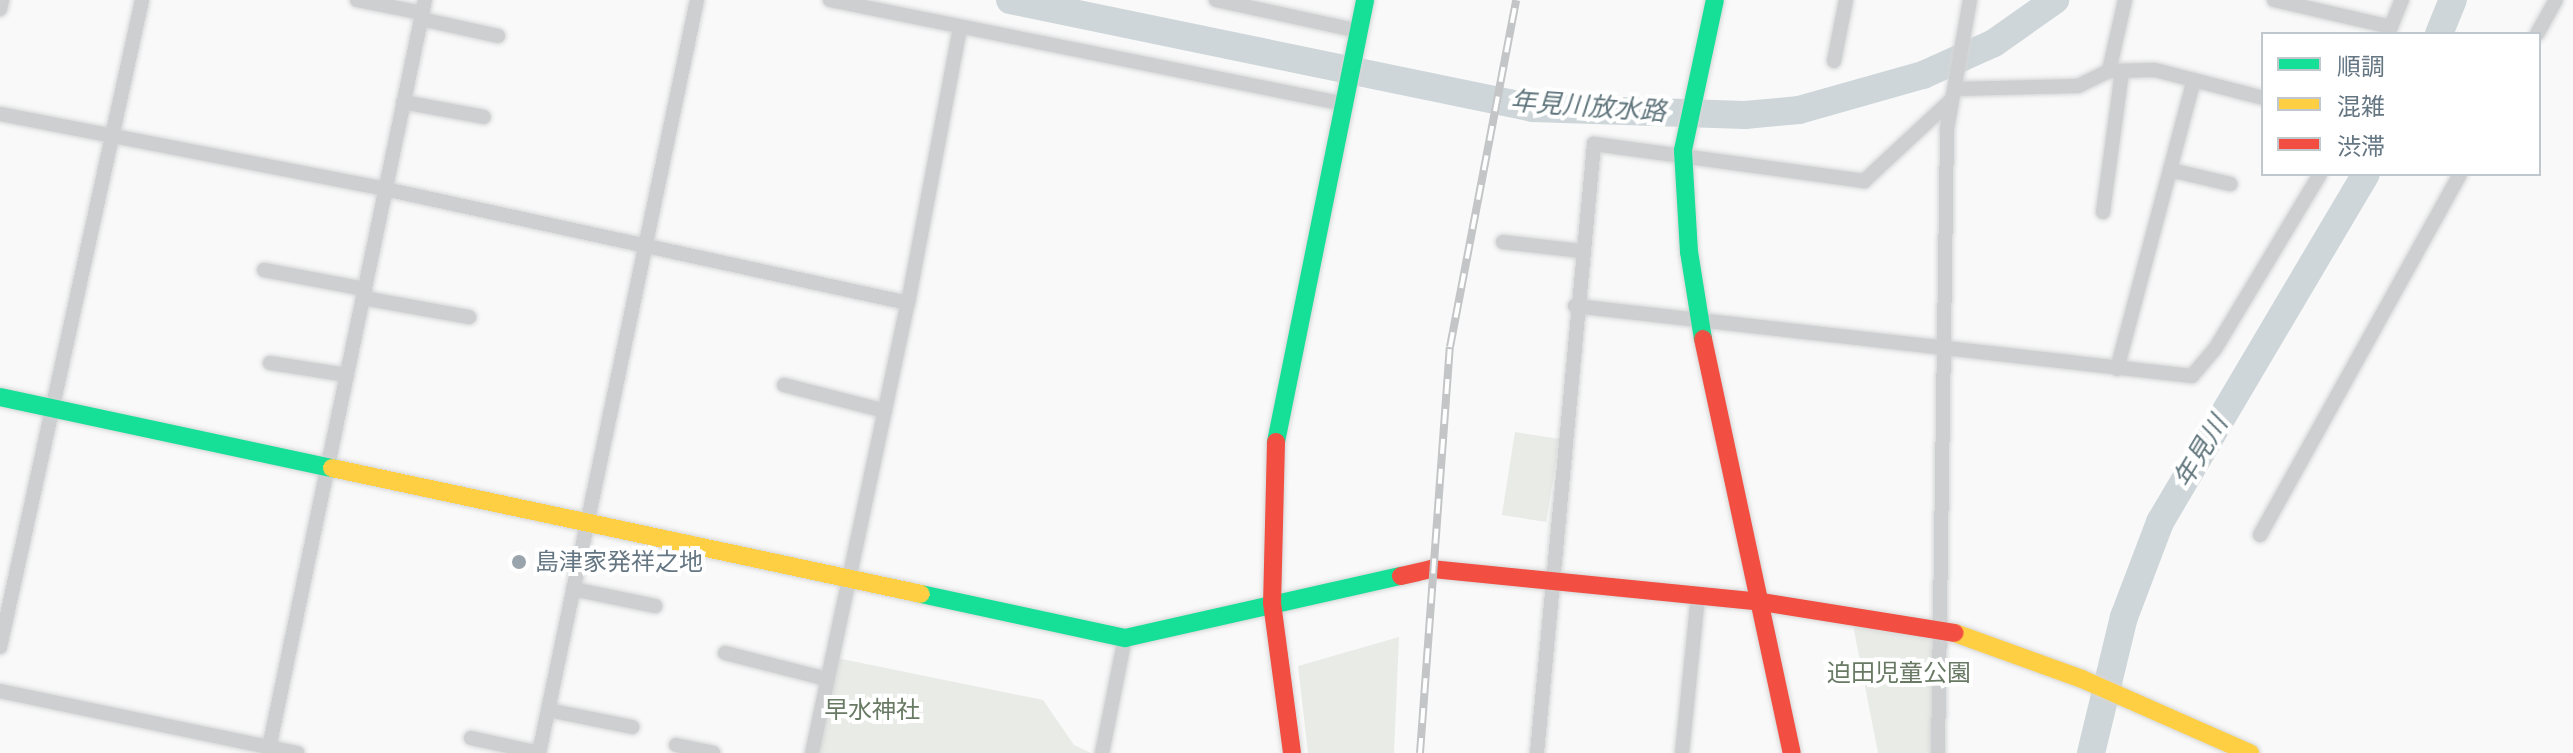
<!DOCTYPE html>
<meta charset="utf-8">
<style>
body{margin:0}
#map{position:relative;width:2573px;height:753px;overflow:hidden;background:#f9f9f9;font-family:Montserrat,"Noto Sans JP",sans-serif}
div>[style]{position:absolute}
.green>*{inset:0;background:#e8ebe6;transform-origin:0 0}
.river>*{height:28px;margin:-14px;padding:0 14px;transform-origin:14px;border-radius:14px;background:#ced6d9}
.roads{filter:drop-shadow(0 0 2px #d5d6d7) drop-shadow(0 0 2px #d5d6d7)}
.street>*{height:14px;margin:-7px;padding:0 7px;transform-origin:7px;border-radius:7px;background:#cecfd0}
.fast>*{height:18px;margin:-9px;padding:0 9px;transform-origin:9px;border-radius:9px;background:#16e098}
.slow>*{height:18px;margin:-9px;padding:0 9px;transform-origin:9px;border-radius:9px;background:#ffcf43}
.jam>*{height:18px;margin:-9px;padding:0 9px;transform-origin:9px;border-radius:9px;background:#f24e42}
.rail>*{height:8px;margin-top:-4px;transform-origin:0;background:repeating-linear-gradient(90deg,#fff 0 15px,#c3c5c6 0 30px);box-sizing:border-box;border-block:2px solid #c3c5c6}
.dots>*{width:22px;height:22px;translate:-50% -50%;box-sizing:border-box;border:4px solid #fff;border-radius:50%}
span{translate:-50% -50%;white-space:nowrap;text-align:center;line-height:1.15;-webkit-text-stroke:8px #fff;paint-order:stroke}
.poi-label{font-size:24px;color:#657683}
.left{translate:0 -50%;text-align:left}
.park-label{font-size:24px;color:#687a64}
.water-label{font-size:26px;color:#60757c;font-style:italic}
.legend{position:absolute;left:2261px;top:32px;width:280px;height:144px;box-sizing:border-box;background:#fff;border:2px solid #c1c8cd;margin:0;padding:10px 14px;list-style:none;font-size:24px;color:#657683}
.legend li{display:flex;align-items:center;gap:16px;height:40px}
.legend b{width:40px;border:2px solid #c1c8cd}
</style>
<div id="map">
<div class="green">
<div style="left:1515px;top:432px;width:45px;height:84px;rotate:9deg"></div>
<div style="clip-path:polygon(1852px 620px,1933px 637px,1933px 753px,1878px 753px)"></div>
<div style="clip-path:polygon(1399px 637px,1394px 753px,1308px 753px,1298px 666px)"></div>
<div style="clip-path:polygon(837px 658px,1043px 700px,1074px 745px,1091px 753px,816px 753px)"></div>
</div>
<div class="river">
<div style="left:1010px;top:0;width:534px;rotate:11.67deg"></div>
<div style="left:1533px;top:108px;width:212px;rotate:1.9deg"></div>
<div style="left:1745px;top:115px;width:54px;rotate:-5.3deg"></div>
<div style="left:1799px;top:110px;width:129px;rotate:-15.8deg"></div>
<div style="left:1923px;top:75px;width:78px;rotate:-24.3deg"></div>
<div style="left:1994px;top:43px;width:75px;rotate:-35.2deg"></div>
<div style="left:2439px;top:34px;width:37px;rotate:-68deg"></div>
<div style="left:2091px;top:753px;width:140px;rotate:-76.4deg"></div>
<div style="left:2124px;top:617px;width:102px;rotate:-69.2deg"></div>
<div style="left:2160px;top:522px;width:404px;rotate:-59.4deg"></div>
</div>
<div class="roads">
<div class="street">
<div style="left:357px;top:0;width:66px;rotate:11.3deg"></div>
<div style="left:830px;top:0;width:525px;rotate:11.42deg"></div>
<div style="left:1216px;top:0;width:146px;rotate:12.2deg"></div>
<div style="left:2274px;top:0;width:120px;rotate:13deg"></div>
<div style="left:0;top:9px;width:9px;rotate:-77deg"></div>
<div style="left:421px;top:19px;width:79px;rotate:12.4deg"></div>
<div style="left:2388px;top:34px;width:37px;rotate:-68deg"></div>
<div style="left:2537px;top:34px;width:39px;rotate:-61deg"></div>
<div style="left:1834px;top:61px;width:62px;rotate:-78.9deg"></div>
<div style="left:2109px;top:71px;width:73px;rotate:-77.3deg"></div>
<div style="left:1955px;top:89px;width:123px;rotate:-1.4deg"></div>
<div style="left:2078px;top:86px;width:34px;rotate:-26deg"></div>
<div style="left:2109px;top:71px;width:46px;rotate:-1.2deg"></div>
<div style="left:2155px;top:70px;width:112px;rotate:14.5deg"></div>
<div style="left:403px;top:102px;width:82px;rotate:10.5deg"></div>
<div style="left:0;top:114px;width:392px;rotate:11deg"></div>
<div style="left:385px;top:189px;width:535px;rotate:12.3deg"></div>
<div style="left:2170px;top:170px;width:62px;rotate:13.1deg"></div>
<div style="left:2103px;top:212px;width:142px;rotate:-82.3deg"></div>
<div style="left:1503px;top:242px;width:79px;rotate:6.6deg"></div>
<div style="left:264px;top:270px;width:103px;rotate:10.7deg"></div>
<div style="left:363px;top:298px;width:108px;rotate:10.2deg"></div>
<div style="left:1575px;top:306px;width:621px;rotate:6.47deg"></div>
<div style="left:2192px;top:376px;width:35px;rotate:-50deg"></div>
<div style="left:2215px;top:349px;width:204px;rotate:-59deg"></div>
<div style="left:270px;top:363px;width:78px;rotate:8.9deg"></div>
<div style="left:2117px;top:369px;width:299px;rotate:-75.1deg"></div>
<div style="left:784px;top:385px;width:104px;rotate:14.4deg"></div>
<div style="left:2260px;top:535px;width:413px;rotate:-61deg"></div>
<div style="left:573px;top:589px;width:84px;rotate:11.7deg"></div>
<div style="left:0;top:647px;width:662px;rotate:-77.62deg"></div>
<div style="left:725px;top:653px;width:105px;rotate:14.3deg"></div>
<div style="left:0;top:691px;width:304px;rotate:11.8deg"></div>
<div style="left:548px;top:710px;width:86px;rotate:11.4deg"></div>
<div style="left:471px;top:738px;width:70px;rotate:12.4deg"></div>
<div style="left:676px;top:745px;width:38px;rotate:12deg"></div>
<div style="left:268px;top:753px;width:769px;rotate:-78.22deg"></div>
<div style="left:539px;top:753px;width:769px;rotate:-78.15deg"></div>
<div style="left:812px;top:753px;width:460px;rotate:-78deg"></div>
<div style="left:908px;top:303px;width:280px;rotate:-79.3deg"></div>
<div style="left:1102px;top:753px;width:117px;rotate:-78.7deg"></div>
<div style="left:1537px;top:753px;width:612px;rotate:-84.65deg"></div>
<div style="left:1594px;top:144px;width:273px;rotate:7.8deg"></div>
<div style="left:1864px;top:181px;width:117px;rotate:-42.9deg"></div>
<div style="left:1682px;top:753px;width:158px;rotate:-84.2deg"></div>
<div style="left:1938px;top:753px;width:624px;rotate:-89.17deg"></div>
<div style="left:1947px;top:129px;width:131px;rotate:-79.9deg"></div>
</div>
<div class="fast">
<div style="left:1703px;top:339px;width:88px;rotate:-99.1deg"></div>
<div style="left:1689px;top:252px;width:102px;rotate:-93.4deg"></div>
<div style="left:1683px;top:150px;width:153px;rotate:-78deg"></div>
<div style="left:0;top:397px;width:340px;rotate:12.1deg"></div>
<div style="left:1276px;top:442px;width:451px;rotate:-78.6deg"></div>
<div style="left:921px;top:594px;width:209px;rotate:12.2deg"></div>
<div style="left:1125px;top:638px;width:283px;rotate:-12.7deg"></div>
</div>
<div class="slow">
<div style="left:332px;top:468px;width:602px;rotate:12.07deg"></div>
<div style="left:1955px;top:633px;width:135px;rotate:19.9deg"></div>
<div style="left:2082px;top:679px;width:184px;rotate:23.8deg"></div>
</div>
<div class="jam">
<div style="left:1703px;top:339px;width:423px;rotate:77.9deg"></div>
<div style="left:1276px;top:442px;width:161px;rotate:91.4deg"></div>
<div style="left:1272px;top:603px;width:151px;rotate:82.4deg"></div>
<div style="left:1401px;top:576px;width:32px;rotate:-13deg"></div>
<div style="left:1432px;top:569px;width:332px;rotate:5.7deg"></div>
<div style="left:1762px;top:602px;width:195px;rotate:9.1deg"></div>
</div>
</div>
<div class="rail">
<div style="left:1420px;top:753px;width:407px;rotate:-85.8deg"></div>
<div style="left:1450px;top:347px;width:353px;rotate:-79.2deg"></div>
</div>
<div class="dots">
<div style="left:519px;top:562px;background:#99a4ac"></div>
</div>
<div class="poi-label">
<span class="left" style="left:535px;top:562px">島津家発祥之地</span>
</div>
<div class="park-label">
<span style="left:1899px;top:673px">迫田児童公園</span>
<span style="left:872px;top:710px">早水神社</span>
</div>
<div class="water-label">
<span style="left:1588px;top:107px;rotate:4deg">年見川放水路</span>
<span style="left:2201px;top:452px;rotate:-59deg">年見川</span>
</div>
<ul class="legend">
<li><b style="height:10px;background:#16e098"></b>順調</li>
<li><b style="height:10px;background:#ffcf43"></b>混雑</li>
<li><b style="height:10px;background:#f24e42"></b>渋滞</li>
</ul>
</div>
